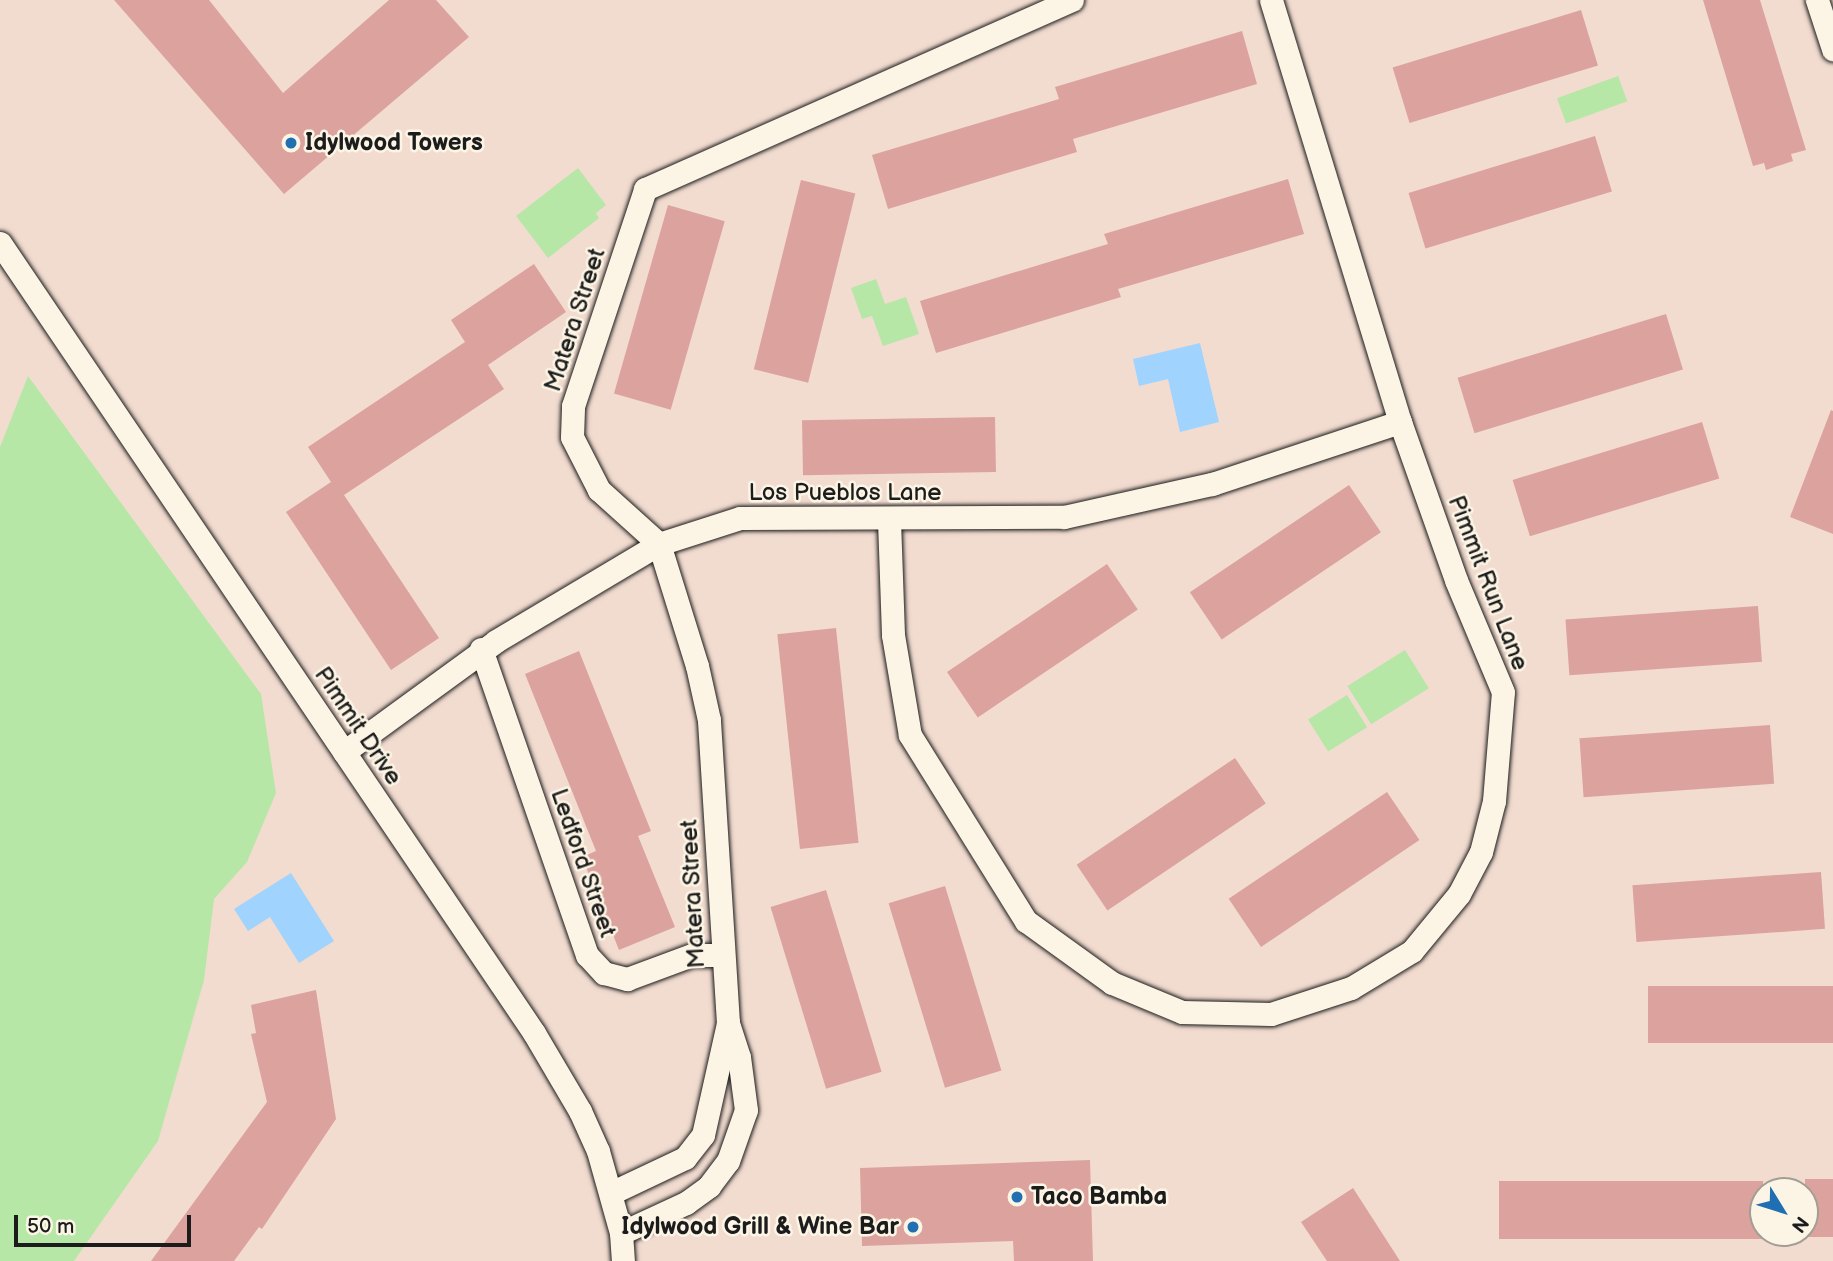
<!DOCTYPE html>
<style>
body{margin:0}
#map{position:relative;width:1833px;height:1261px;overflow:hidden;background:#f2dcd0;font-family:"Balsamiq Sans",sans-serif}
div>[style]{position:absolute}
.green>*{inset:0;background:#b6e7a7;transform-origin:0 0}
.water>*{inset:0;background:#a0d3fd}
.building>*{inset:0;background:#dca29e;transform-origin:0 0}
.roads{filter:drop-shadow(0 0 2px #1c1c1c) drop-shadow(0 0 2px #1c1c1c)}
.minor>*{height:23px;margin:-11.5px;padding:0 11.5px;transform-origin:11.5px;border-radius:11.5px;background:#fcf5e5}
.dots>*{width:19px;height:19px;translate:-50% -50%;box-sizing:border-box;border:4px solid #fcf5e5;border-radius:50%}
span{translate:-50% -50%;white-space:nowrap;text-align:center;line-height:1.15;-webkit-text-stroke:5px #fcf5e5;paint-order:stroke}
.poi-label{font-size:24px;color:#1c1c1c;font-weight:700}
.left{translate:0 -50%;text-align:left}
.right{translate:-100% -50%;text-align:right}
.street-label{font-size:24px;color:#1c1c1c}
.north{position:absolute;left:1749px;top:1177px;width:70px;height:70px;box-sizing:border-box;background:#fcf5e5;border:2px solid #a29e95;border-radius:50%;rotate:128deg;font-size:19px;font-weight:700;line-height:28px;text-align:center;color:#1c1c1c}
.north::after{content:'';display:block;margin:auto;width:24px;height:32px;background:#1f6fb2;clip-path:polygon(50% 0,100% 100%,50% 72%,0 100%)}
.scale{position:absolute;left:14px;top:1215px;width:177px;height:32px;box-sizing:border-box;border:4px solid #1c1c1c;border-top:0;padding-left:9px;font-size:21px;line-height:24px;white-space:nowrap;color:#1c1c1c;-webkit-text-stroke:5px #fcf5e5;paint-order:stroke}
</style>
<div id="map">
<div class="green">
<div style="left:1618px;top:76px;width:27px;height:65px;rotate:70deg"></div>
<div style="clip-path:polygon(578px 168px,606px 205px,596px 213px,599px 218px,548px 258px,516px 216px)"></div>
<div style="clip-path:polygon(876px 279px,885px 304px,906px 297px,919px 334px,883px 346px,872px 316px,862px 319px,851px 288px)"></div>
<div style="clip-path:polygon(28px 376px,261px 694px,276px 793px,247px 862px,214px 899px,204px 980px,158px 1141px,74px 1261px,0 1261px,0 447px)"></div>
<div style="left:1405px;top:650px;width:45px;height:68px;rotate:58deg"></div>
<div style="left:1347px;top:695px;width:38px;height:46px;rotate:58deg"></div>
</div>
<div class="water">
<div style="clip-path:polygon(1200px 343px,1219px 422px,1180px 432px,1168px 379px,1139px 386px,1133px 359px)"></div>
<div style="clip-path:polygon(291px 873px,334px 941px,299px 963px,270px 917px,248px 931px,234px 909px)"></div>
</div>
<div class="building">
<div style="clip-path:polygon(114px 0,209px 0,283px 93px,389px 0,436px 0,469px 37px,284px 194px)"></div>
<div style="clip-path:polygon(1703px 0,1760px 0,1806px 150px,1791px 154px,1793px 161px,1766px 170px,1764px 163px,1753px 166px)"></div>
<div style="left:1581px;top:10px;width:58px;height:197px;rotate:73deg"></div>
<div style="clip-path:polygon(1242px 31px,1257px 84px,1073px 139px,1077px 152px,888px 209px,872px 155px,1059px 99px,1055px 87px)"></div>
<div style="left:1595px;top:136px;width:58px;height:195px;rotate:73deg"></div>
<div style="clip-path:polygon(1288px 179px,1304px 234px,1118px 289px,1121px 297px,936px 353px,920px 301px,1108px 244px,1104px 234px)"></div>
<div style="left:801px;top:180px;width:56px;height:195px;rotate:14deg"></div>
<div style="left:668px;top:205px;width:59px;height:196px;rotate:16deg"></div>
<div style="clip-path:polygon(534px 264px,566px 312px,488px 365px,504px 389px,344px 495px,439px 638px,391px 670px,286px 512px,331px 482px,308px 447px,465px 342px,451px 320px)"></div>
<div style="left:1666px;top:314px;width:58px;height:218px;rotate:73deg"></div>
<div style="clip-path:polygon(1831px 410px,1833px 411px,1833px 534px,1790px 517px)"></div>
<div style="left:995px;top:417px;width:55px;height:193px;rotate:89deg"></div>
<div style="left:1702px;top:422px;width:59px;height:198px;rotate:73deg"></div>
<div style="left:1349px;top:485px;width:57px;height:192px;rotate:56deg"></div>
<div style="left:1107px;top:564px;width:55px;height:193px;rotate:56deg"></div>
<div style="left:1758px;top:606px;width:56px;height:193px;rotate:86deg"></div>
<div style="left:836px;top:628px;width:216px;height:59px;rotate:84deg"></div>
<div style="clip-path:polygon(579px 651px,651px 831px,638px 836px,675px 927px,619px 950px,582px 857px,596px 851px,525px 674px)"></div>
<div style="left:1770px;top:725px;width:59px;height:191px;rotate:86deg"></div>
<div style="left:1235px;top:758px;width:55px;height:191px;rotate:56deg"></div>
<div style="left:1387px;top:792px;width:58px;height:191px;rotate:56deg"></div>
<div style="left:1821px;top:872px;width:57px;height:189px;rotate:86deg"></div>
<div style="left:945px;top:886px;width:193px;height:59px;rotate:73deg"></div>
<div style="left:826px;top:890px;width:190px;height:58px;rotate:73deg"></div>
<div style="left:1833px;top:986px;width:57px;height:185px;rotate:90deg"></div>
<div style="clip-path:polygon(316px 990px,336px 1119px,262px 1229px,259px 1227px,234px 1261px,151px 1261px,267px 1102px,251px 1034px,256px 1033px,251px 1005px)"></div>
<div style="clip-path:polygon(1090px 1160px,1093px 1261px,1014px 1261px,1013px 1241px,862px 1246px,860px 1168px)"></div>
<div style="left:1833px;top:1179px;width:58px;height:28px;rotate:90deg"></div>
<div style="left:1763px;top:1181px;width:58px;height:264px;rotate:90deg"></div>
<div style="clip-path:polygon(1353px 1188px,1400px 1261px,1327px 1261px,1301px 1222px)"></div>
</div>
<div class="roads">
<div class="minor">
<div style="left:1817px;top:0;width:52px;rotate:71.9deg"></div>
<div style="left:0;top:243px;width:954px;rotate:55.94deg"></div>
<div style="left:534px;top:1033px;width:91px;rotate:59.5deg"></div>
<div style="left:580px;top:1111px;width:44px;rotate:65.8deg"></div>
<div style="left:598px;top:1151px;width:85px;rotate:74.3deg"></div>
<div style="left:621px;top:1233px;width:28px;rotate:86deg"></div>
<div style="left:889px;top:520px;width:115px;rotate:88deg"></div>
<div style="left:893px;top:635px;width:101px;rotate:80.4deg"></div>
<div style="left:910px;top:735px;width:219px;rotate:58.1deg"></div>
<div style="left:1026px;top:921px;width:106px;rotate:35.8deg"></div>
<div style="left:1112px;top:983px;width:76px;rotate:22.5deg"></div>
<div style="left:1182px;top:1012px;width:89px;rotate:1.3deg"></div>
<div style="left:1271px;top:1014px;width:84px;rotate:-18deg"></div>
<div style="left:1351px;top:988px;width:71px;rotate:-31.2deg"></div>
<div style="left:1412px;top:951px;width:74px;rotate:-50.5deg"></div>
<div style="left:1459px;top:894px;width:47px;rotate:-62.4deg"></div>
<div style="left:1481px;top:852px;width:53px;rotate:-75.7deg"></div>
<div style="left:1494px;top:801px;width:109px;rotate:-85.3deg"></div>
<div style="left:1503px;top:692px;width:121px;rotate:-112.8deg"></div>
<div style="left:1456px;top:580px;width:168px;rotate:-109.5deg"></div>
<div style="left:1400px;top:422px;width:441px;rotate:-107deg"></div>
<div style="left:481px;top:649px;width:324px;rotate:70.9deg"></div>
<div style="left:587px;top:955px;width:25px;rotate:47deg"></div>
<div style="left:604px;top:973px;width:24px;rotate:15deg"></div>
<div style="left:627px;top:979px;width:69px;rotate:-20.3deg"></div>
<div style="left:692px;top:955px;width:29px"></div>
<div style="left:344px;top:752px;width:188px;rotate:-36.1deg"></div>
<div style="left:496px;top:641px;width:190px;rotate:-30.8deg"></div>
<div style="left:659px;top:544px;width:85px;rotate:-17.8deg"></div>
<div style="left:740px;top:518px;width:324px;rotate:-0.2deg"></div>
<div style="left:1064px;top:517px;width:152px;rotate:-12.6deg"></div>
<div style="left:1212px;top:484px;width:198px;rotate:-18.3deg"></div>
<div style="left:611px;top:1193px;width:82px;rotate:-25.3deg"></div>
<div style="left:685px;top:1158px;width:29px;rotate:-52deg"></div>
<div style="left:703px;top:1135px;width:115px;rotate:-77.4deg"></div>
<div style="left:621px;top:1233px;width:72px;rotate:-24.8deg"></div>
<div style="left:686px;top:1203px;width:29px;rotate:-36deg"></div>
<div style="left:709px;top:1186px;width:31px;rotate:-53deg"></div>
<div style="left:728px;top:1161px;width:54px;rotate:-70.6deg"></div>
<div style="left:746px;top:1110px;width:53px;rotate:-97.5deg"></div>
<div style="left:739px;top:1057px;width:36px;rotate:-108deg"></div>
<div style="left:728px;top:1023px;width:304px;rotate:-93.6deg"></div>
<div style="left:709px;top:720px;width:55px;rotate:-102.5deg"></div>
<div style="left:697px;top:666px;width:128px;rotate:-107.3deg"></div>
<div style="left:659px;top:544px;width:81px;rotate:-138deg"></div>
<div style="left:599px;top:490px;width:59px;rotate:-117deg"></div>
<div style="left:572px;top:437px;width:31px;rotate:-88deg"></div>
<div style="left:573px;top:406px;width:229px;rotate:-71.6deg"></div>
<div style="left:645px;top:189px;width:467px;rotate:-23.9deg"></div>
</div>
</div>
<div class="dots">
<div style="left:291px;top:143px;background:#1f6fb2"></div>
<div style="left:1017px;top:1197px;background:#1f6fb2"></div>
<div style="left:913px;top:1227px;background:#1f6fb2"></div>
</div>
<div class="poi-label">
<span class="left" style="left:305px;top:143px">Idylwood Towers</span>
<span class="left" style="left:1031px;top:1197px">Taco Bamba</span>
<span class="right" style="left:899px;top:1227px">Idylwood Grill &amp; Wine Bar</span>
</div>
<div class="street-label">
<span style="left:575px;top:320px;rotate:-72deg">Matera Street</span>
<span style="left:845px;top:493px">Los Pueblos Lane</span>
<span style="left:1488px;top:583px;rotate:69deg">Pimmit Run Lane</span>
<span style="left:358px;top:726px;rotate:56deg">Pimmit Drive</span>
<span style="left:583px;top:863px;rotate:71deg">Ledford Street</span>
<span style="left:693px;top:894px;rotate:-93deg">Matera Street</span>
</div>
<div class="north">N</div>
<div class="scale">50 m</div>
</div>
